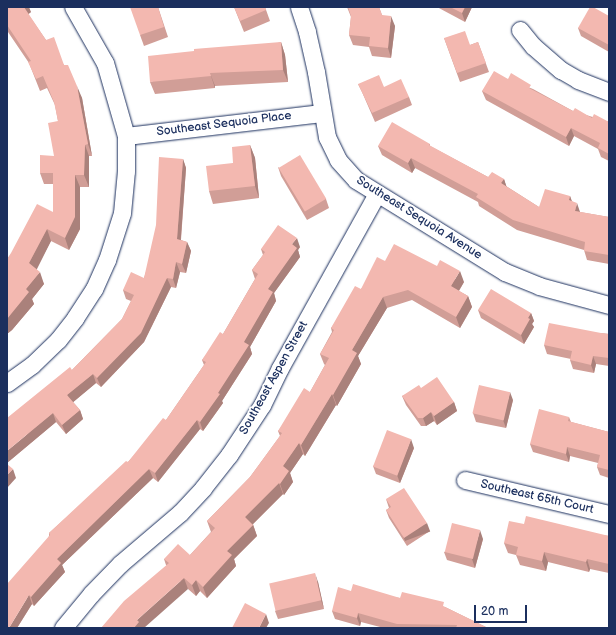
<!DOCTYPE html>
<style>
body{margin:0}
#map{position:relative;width:616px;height:635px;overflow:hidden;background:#fff;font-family:"Balsamiq Sans",sans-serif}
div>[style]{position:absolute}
.roads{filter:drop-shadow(0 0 1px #1b2f5e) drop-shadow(0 0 1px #1b2f5e)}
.minor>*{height:17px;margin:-8.5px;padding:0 8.5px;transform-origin:8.5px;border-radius:8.5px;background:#fff}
.wall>*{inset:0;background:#d19e97}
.shaded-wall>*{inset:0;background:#aa817b;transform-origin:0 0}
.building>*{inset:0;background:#f3b8b0;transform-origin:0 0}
span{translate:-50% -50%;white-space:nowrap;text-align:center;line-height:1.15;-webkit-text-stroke:3.5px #fff;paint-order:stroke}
.street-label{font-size:12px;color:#1b2f5e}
.frame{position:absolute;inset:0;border:8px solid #1b2f5e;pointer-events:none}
.scale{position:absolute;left:474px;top:605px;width:53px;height:18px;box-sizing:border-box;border:2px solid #1b2f5e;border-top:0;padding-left:5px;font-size:12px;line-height:14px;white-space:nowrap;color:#1b2f5e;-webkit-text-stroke:3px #fff;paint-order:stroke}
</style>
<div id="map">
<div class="roads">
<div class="minor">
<div style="left:299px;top:7px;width:26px;rotate:72deg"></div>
<div style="left:307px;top:32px;width:41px;rotate:77.3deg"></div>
<div style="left:316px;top:72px;width:66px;rotate:80.4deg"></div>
<div style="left:327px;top:137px;width:25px;rotate:64deg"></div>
<div style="left:338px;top:160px;width:27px;rotate:48deg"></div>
<div style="left:356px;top:180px;width:175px;rotate:31.7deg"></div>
<div style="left:505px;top:272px;width:37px;rotate:22deg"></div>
<div style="left:539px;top:286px;width:73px;rotate:15.2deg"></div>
<div style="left:520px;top:30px;width:21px;rotate:51deg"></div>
<div style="left:533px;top:46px;width:37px;rotate:41deg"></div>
<div style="left:561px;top:70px;width:20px;rotate:30deg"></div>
<div style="left:578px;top:80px;width:33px;rotate:21deg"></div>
<div style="left:126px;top:136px;width:197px;rotate:-6.7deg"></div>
<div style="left:7px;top:383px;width:31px;rotate:-36deg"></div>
<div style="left:32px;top:365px;width:36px;rotate:-44deg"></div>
<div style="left:58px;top:340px;width:28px;rotate:-52deg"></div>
<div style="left:75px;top:318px;width:35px;rotate:-57deg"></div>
<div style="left:94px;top:289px;width:32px;rotate:-66deg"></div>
<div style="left:107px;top:260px;width:49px;rotate:-72.3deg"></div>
<div style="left:122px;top:213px;width:42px;rotate:-84.6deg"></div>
<div style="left:126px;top:171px;width:35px;rotate:-90deg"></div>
<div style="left:126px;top:136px;width:76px;rotate:-106deg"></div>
<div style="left:105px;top:63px;width:64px;rotate:-119.7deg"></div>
<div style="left:465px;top:480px;width:148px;rotate:13.3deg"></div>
<div style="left:63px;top:628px;width:44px;rotate:-50.5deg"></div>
<div style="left:91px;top:594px;width:42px;rotate:-46deg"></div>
<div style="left:120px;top:564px;width:79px;rotate:-40.4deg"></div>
<div style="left:180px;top:513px;width:34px;rotate:-47deg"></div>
<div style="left:203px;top:488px;width:42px;rotate:-51.8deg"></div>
<div style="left:229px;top:455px;width:60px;rotate:-56.6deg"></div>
<div style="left:262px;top:405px;width:41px;rotate:-64.1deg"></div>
<div style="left:280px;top:368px;width:199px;rotate:-60.9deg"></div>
</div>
</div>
<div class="wall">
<div style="clip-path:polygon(7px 7px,31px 12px,28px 14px,46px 40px,64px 65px,82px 98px,92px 156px,89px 156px,89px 187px,80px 187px,80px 229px,69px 250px,51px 241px,36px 269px,44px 284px,32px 299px,34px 304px,12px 330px,7px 334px,7px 259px,53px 212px,53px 184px,44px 184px,40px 173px,54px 156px,58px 121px,55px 105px,47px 88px,40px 91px,29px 63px,8px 32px,7px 33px)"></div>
<div style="clip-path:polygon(158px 7px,168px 37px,144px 46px,140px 35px)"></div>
<div style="clip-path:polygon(234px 7px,265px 7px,270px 21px,244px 32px)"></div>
<div style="clip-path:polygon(347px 7px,379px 7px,382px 15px,395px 26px,391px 58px,372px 56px,369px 47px,353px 45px,349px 35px,351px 17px)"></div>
<div style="clip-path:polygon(437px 7px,472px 7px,465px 22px)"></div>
<div style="clip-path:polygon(609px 16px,609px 52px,581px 36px,578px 28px)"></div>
<div style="clip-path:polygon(444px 38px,470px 45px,478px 42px,489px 72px,460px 82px)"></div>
<div style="clip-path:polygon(281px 42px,285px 55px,288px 82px,215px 86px,215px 88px,155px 94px,150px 82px)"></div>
<div style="clip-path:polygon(508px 79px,533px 89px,573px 111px,609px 122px,609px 161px,601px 157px,598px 149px,574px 136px,569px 146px,486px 100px,482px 91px)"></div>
<div style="clip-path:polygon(358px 84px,384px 87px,409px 97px,412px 105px,375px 122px,362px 92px)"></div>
<div style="clip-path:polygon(430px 144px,430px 146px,488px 177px,504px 179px,506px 186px,539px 207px,570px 196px,572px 201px,580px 212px,609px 217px,609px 264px,587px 260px,584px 250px,517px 230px,479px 206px,478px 202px,415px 168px,412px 173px,382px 155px,378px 146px)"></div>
<div style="clip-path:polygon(250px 145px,255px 158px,259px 198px,213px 204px,209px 191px,233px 163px)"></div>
<div style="clip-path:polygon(183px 159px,186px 168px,181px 240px,187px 242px,191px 251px,186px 273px,180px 272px,176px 288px,171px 287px,144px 342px,101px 387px,96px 383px,73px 402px,80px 410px,83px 419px,66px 434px,56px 422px,7px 463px,72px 370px,122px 319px,131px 301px,126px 299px,123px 290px,144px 278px)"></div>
<div style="clip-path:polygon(278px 167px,326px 199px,329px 208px,307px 220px,281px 176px)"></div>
<div style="clip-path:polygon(300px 247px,298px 250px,300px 257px,274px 293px,276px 301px,250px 347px,252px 354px,222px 401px,223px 403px,203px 431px,200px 429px,158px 482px,153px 478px,62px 565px,65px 572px,34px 606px,32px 604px,17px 628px,49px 536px,49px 533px,128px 462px,166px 420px,204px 365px,202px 360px,223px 334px,255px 279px,252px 270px,263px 255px,261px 249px)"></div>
<div style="clip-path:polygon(385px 261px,464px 282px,459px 291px,468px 296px,472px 307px,460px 328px,412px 300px,387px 308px,358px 356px,361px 364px,337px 406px,336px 405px,305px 456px,303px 454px,290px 473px,293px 482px,284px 495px,283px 494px,253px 524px,257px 536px,234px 559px,236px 566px,207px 598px,200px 591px,196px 596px,188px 589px,166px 565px,164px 559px,190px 555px,211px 532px,207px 521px,250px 477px,280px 436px,278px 431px,310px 392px,325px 365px,324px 364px,320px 354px,332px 332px,331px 328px,361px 289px)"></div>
<div style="clip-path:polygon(478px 310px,531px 313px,534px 321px,532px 324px,534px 327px,524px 344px,481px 318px)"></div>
<div style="clip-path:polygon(601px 333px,609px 334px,609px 366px,596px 364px,594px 373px,573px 369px,570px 360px,571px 359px,547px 354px,544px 345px)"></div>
<div style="clip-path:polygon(421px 388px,454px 402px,457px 411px,437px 425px,434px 421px,426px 426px,421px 426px,406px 405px,402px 396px)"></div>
<div style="clip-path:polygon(513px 400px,506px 428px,476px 422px,473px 413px)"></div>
<div style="clip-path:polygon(569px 417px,571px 422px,609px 432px,609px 478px,600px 475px,597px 467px,598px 463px,570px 456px,569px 462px,533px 452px,530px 444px)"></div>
<div style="clip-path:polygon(414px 448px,400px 483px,376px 474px,373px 466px)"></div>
<div style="clip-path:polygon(386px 499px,430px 531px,407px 546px,389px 518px,386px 510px,389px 508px)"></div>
<div style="clip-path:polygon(524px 524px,609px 536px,609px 573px,590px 569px,589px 572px,548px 562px,546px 571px,520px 565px,516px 555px,508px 553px,504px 543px)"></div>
<div style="clip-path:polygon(483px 539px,475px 568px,447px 560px,444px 552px)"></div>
<div style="clip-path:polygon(318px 582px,324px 609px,278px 619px,275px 611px)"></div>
<div style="clip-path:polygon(351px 591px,400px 598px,445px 607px,488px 628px,384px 628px,361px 622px,360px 626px,335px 619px,332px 611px)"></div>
</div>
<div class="shaded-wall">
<div style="clip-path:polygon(23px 7px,29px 7px,31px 12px,26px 16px)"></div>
<div style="clip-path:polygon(465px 7px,472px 7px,465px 22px,462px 13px)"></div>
<div style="clip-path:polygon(391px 16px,395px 26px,391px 58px,388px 48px)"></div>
<div style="clip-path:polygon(281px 42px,285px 55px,288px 82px,283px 70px)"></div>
<div style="clip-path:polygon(210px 73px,215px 86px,215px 88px)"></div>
<div style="clip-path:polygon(77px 86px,82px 98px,92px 156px,88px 144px)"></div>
<div style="clip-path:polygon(571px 128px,574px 136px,569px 146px,566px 137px)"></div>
<div style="clip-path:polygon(85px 145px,89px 156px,89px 187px,84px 175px)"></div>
<div style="clip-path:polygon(250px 145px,255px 158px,259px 198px,255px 186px)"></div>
<div style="clip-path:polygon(411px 158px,415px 168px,412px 173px,408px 163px)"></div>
<div style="clip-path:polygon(183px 159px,186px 168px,180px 249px,177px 239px)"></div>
<div style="clip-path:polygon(75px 175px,80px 187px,80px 229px,69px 250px,65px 238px)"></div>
<div style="clip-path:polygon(504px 179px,507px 188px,501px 183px)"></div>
<div style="clip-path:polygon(570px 196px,573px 206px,569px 200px)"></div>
<div style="clip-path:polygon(577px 203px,580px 212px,575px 211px)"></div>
<div style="clip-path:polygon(47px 229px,51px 241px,34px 275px,29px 263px)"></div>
<div style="clip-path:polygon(297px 238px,300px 247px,298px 250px,300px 257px,274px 293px,276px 301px,250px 347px,252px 354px,222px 401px,223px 403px,203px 431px,200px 422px,218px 393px,268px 289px,292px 244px)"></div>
<div style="clip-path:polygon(187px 242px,191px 251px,186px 273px,182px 264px)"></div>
<div style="clip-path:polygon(176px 262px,180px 272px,176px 288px,173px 279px)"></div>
<div style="clip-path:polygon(460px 271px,464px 282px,455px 297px,451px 286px)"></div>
<div style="clip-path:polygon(40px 272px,44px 284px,32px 299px,34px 304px,12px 330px,7px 334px,7px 319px,26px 289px)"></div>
<div style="clip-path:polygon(167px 278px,171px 287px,144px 342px,101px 387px,97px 378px)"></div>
<div style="clip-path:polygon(468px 296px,472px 307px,460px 328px,456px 317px)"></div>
<div style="clip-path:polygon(383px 297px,387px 308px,358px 356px,361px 364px,337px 406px,333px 395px,352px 350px)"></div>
<div style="clip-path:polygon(531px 313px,534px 321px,532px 324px,534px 327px,524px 344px,521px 335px,528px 318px)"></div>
<div style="clip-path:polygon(593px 356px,596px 364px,594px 373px,591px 365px)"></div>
<div style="clip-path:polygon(93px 374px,96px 383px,71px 404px,67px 395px)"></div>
<div style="clip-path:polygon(510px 392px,513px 400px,506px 428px,503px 420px)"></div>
<div style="clip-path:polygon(332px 394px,336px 405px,305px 456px,301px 445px)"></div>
<div style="clip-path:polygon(454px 402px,457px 411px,437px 425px,434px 416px)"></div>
<div style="clip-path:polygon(80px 410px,83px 419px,66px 434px,62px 425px)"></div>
<div style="clip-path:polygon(431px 412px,434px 421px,426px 426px,423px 418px)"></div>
<div style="clip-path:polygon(53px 413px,56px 422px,7px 463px,7px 451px)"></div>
<div style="clip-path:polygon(197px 420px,200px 429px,158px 482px,155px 473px)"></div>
<div style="clip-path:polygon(411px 439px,414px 448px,400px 483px,397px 475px)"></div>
<div style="clip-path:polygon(299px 443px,303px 454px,290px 473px,293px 482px,284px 495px,280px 484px,283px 466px)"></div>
<div style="clip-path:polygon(567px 447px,570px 456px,569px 462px,566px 454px)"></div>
<div style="clip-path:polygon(13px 469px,16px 478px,7px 488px,7px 475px)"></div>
<div style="clip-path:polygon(149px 469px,153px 478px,62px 565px,65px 572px,34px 606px,31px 597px,57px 559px)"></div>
<div style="clip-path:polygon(279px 483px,283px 494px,249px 528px,245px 517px)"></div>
<div style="left:427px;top:523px;width:9px;height:27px;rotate:69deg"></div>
<div style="clip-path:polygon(253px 525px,257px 536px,234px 559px,236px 566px,207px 598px,203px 587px,227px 551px)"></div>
<div style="clip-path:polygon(480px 530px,483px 539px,475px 568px,472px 559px)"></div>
<div style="clip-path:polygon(544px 552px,548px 562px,546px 571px,542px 561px)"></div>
<div style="clip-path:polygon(587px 559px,590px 569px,589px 572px,586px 562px)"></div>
<div style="clip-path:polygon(315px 573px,318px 582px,324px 609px,321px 600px)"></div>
<div style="clip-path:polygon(184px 578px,188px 589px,144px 628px,134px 628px,137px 620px)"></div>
<div style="clip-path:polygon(196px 580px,200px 591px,196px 596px,192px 585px)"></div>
<div style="clip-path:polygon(29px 595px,32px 604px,17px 628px,9px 628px)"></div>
<div style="clip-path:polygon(358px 613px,361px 622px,360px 626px,357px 618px)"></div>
<div style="clip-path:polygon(266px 614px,269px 623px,266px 628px,259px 628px)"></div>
</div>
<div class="building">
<div style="clip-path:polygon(7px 7px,24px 7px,46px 40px,54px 37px,64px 65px,68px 65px,77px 86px,88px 144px,85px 145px,84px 175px,75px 175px,75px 217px,65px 238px,47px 229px,29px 263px,40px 272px,26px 289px,29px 292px,7px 319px,7px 259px,11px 253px,37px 204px,53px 212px,53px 173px,40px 173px,40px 155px,54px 156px,48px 123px,58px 121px,54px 102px,43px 76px,36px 79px,28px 62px,31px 61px,7px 25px)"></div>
<div style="clip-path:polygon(130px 7px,158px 7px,164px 27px,140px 35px)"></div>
<div style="clip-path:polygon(234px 7px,265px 7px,266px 10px,240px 21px)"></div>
<div style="clip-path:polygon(348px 7px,379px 7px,382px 15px,391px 16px,388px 48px,369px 46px,370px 37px,349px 35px,351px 16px)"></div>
<div style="clip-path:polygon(450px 7px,465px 7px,462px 13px)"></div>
<div style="clip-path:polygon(590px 7px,593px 7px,609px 16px,609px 45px,578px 28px)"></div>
<div style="clip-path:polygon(465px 31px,470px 45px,478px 42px,486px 63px,457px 73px,444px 38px)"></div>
<div style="clip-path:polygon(281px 42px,283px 70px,210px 73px,211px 76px,150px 82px,148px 56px,194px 51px,194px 49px,206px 48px)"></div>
<div style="clip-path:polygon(494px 71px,508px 79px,511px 73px,531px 85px,529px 88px,573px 111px,575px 108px,592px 118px,594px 114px,609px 122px,609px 154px,598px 148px,600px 143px,571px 128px,566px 137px,482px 91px)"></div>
<div style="clip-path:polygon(379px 75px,384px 87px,401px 79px,409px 97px,372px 113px,358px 84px)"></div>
<div style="clip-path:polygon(392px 122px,430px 144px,429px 145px,488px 177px,492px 172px,504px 179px,501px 183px,539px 207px,545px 189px,570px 196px,569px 200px,577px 203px,575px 211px,609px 217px,609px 255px,584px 251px,585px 242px,513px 220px,476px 197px,478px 194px,411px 158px,408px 163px,378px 146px)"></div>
<div style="clip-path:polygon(250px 145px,255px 186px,209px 191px,206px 166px,233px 163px,232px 147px)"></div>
<div style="left:300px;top:155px;width:51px;height:25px;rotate:59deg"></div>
<div style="clip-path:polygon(159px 157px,183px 159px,177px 239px,187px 242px,182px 264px,176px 262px,173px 279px,167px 278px,141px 333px,97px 378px,93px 374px,67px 395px,80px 410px,62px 425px,53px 413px,7px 451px,7px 418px,70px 367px,72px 370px,122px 319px,134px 295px,123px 290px,131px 272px,144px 278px,156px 225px)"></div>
<div style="clip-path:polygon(278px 225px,297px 238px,292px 244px,297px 248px,268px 289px,273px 292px,244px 342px,249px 345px,218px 393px,220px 394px,200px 422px,197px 420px,155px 473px,149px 469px,57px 559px,61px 563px,31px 597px,29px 595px,9px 628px,7px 628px,7px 584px,50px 535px,49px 533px,126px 461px,128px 462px,163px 418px,166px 420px,206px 362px,202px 360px,220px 332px,223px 334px,258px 274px,252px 270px,265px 252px,261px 249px)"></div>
<div style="clip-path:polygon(394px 244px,437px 266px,440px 260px,460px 271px,451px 286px,468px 296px,456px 317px,408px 290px,383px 297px,352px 350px,357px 353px,333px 395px,332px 394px,301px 445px,299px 443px,283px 466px,289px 471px,280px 484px,279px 483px,245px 517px,253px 525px,227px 551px,232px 555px,203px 587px,196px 580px,192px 585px,184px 578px,137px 620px,139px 622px,134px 628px,101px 628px,124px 601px,169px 563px,164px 559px,178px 544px,190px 555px,215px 528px,207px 521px,250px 477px,282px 433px,278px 431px,304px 388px,310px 392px,329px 358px,320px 354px,334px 330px,331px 328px,355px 286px,361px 289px,377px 257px,385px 261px)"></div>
<div style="clip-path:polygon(491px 289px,531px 313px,528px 318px,530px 319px,521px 335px,478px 310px)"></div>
<div style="clip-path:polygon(549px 323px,601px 333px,609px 334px,609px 358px,593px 356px,591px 365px,570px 360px,572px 351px,544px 345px)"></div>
<div style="clip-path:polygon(437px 377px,454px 402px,434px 416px,431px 412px,423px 418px,418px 418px,402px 396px,419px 385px,421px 388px)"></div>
<div style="left:479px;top:385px;width:32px;height:29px;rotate:13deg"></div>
<div style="clip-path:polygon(539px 409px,569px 417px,568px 421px,609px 432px,609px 470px,597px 467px,600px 455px,567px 447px,566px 454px,530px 444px)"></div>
<div style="left:387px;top:430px;width:26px;height:39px;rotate:21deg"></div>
<div style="clip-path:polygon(7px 464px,13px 469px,7px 475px)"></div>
<div style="clip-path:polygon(404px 488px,427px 523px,404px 538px,386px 510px,391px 507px,386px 499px)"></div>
<div style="clip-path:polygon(526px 516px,609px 536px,609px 564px,587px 559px,586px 562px,544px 552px,542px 561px,516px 555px,518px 547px,504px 543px,509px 521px,524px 524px)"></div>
<div style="left:452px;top:523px;width:29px;height:30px;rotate:14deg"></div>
<div style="left:315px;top:573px;width:28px;height:47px;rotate:77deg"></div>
<div style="clip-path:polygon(353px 584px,400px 598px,402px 592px,444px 602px,443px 606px,488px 628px,456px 628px,457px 625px,397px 624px,358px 613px,357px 618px,332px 611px,338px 587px,351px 591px)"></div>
<div style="clip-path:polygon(245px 603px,266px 614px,259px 628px,232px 628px)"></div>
</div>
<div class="street-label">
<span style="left:224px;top:124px;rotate:-7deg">Southeast Sequoia Place</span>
<span style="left:419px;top:218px;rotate:32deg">Southeast Sequoia Avenue</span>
<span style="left:274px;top:378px;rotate:-61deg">Southeast Aspen Street</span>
<span style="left:537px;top:497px;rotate:13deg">Southeast 65th Court</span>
</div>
<div class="frame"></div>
<div class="scale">20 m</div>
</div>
